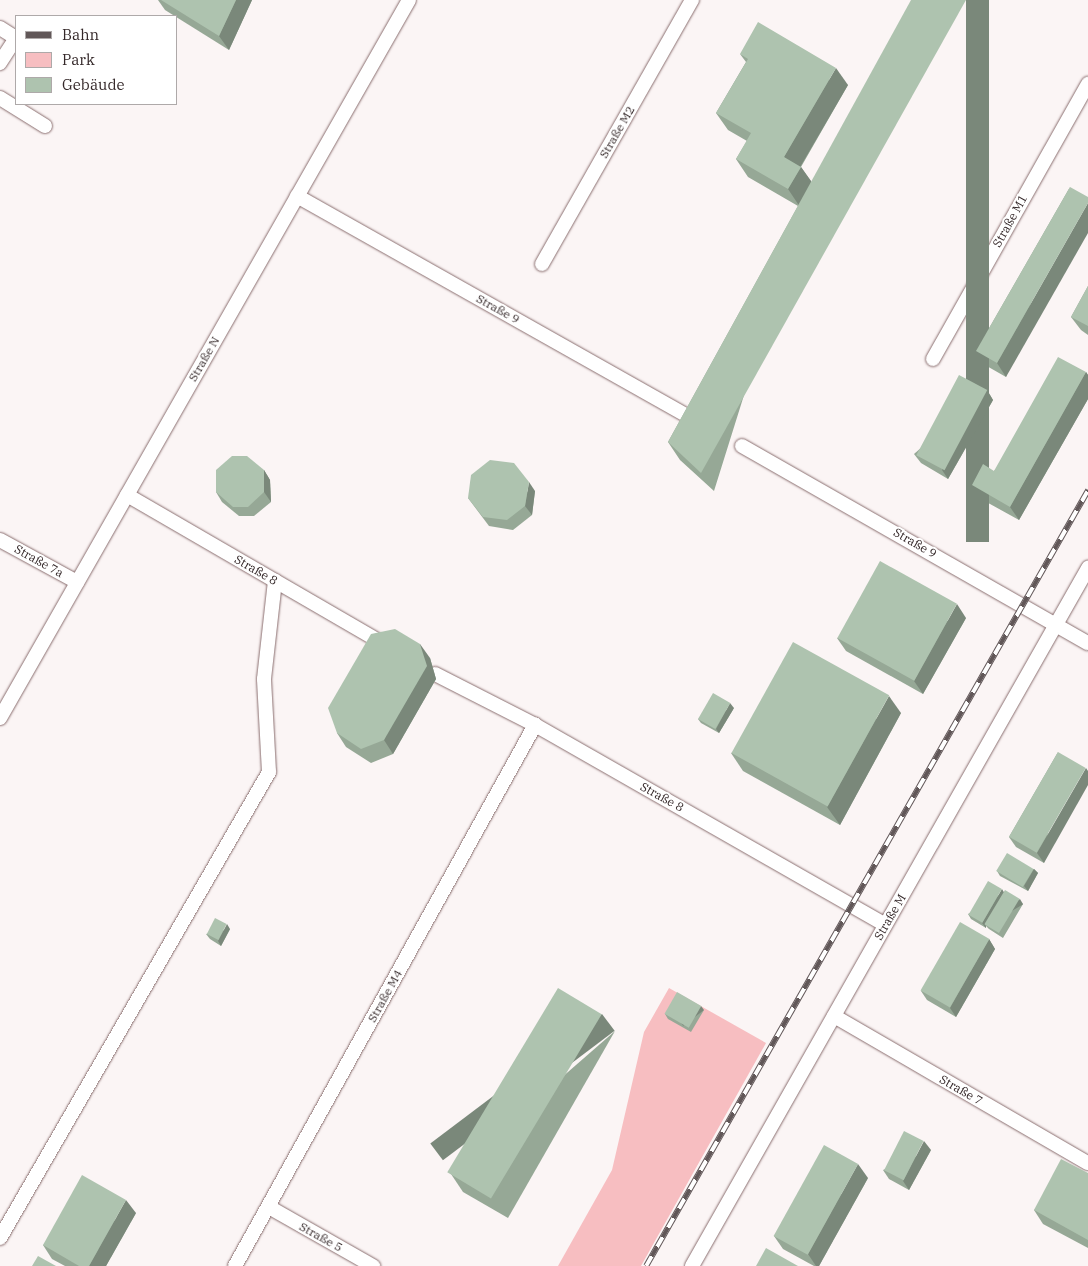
<!DOCTYPE html>
<meta charset="utf-8">
<style>
body{margin:0}
#map{position:relative;width:1088px;height:1266px;overflow:hidden;background:#fbf5f5;font-family:"IBM Plex Serif",serif}
div>[style]{position:absolute}
.green>*{inset:0;background:#f7bec1}
.roads{filter:drop-shadow(0 0 1px #8a6e6f) drop-shadow(0 0 1px #8a6e6f)}
.lane>*{height:14px;margin:-7px;padding:0 7px;transform-origin:7px;border-radius:7px;background:#fff}
.rail>*{height:5.5px;margin-top:-2.75px;transform-origin:0;background:repeating-linear-gradient(90deg,#fff 0 11px,#615758 0 22px);box-sizing:border-box;border-block:1px solid #615758}
.wall>*{inset:0;background:#96a896}
.shaded-wall>*{inset:0;background:#7a887a;transform-origin:0 0}
.building>*{inset:0;background:#aec3af;transform-origin:0 0}
span{translate:-50% -50%;white-space:nowrap;text-align:center;line-height:1.15;-webkit-text-stroke:4px #fff;paint-order:stroke}
.street-label{font-size:12px;color:#342829}
.legend{position:absolute;left:15px;top:15px;width:162px;height:90px;box-sizing:border-box;background:#fff;border:1px solid #aea9a9;margin:0;padding:6px 9px;list-style:none;font-size:15px;color:#342829}
.legend li{display:flex;align-items:center;gap:10px;height:25px}
.legend b{width:25px;border:1px solid #aea9a9}
</style>
<div id="map">
<div class="green">
<div style="clip-path:polygon(669px 988px,766px 1043px,641px 1266px,558px 1266px,612px 1170px,644px 1032px)"></div>
</div>
<div class="roads">
<div class="lane">
<div style="left:0;top:28px;width:19px;rotate:32deg"></div>
<div style="left:16px;top:38px;width:30px;rotate:123deg"></div>
<div style="left:0;top:98px;width:53px;rotate:31.9deg"></div>
<div style="left:297px;top:196px;width:460px;rotate:29.4deg"></div>
<div style="left:542px;top:264px;width:304px;rotate:-60.4deg"></div>
<div style="left:933px;top:359px;width:316px;rotate:-60.6deg"></div>
<div style="left:742px;top:446px;width:398px;rotate:29.7deg"></div>
<div style="left:127px;top:495px;width:299px;rotate:30.1deg"></div>
<div style="left:0;top:540px;width:88px;rotate:28.6deg"></div>
<div style="left:435px;top:674px;width:112px;rotate:27deg"></div>
<div style="left:535px;top:725px;width:403px;rotate:29.7deg"></div>
<div style="left:0;top:718px;width:826px;rotate:-60.33deg"></div>
<div style="left:834px;top:1016px;width:293px;rotate:30.1deg"></div>
<div style="left:269px;top:1207px;width:120px;rotate:29.6deg"></div>
<div style="left:0;top:1238px;width:538px;rotate:-60deg"></div>
<div style="left:269px;top:772px;width:93px;rotate:-93.1deg"></div>
<div style="left:264px;top:679px;width:99px;rotate:-83.6deg"></div>
<div style="left:235px;top:1266px;width:619px;rotate:-60.99deg"></div>
<div style="left:692px;top:1266px;width:803px;rotate:-60.43deg"></div>
</div>
</div>
<div class="rail">
<div style="left:646px;top:1266px;width:893px;rotate:-60.33deg"></div>
</div>
<div class="wall">
<div style="clip-path:polygon(158px 0,252px 0,229px 50px,165px 10px)"></div>
<div style="clip-path:polygon(740px 54px,848px 85px,801px 167px,811px 181px,714px 491px,680px 460px,668px 442px,798px 206px,748px 177px,736px 159px,747px 141px,728px 130px,716px 113px,746px 62px)"></div>
<div style="clip-path:polygon(1070px 187px,1006px 377px,985px 365px,976px 351px)"></div>
<div style="clip-path:polygon(1088px 286px,1088px 335px,1081px 330px,1071px 317px)"></div>
<div style="clip-path:polygon(1086px 372px,1088px 375px,1088px 399px,1019px 520px,981px 499px,972px 485px,994px 471px)"></div>
<div style="clip-path:polygon(987px 390px,993px 400px,948px 479px,921px 463px,914px 454px)"></div>
<div style="clip-path:polygon(264px 470px,270px 480px,271px 502px,254px 516px,239px 516px,222px 502px,216px 492px)"></div>
<div style="clip-path:polygon(535px 491px,532px 515px,513px 530px,489px 526px,468px 498px)"></div>
<div style="clip-path:polygon(966px 618px,923px 694px,846px 651px,837px 638px)"></div>
<div style="clip-path:polygon(430px 658px,436px 679px,393px 754px,371px 763px,346px 747px,337px 733px)"></div>
<div style="clip-path:polygon(734px 708px,719px 733px,701px 723px,698px 719px)"></div>
<div style="clip-path:polygon(901px 713px,840px 825px,743px 771px,731px 753px)"></div>
<div style="clip-path:polygon(1058px 752px,1044px 863px,1016px 847px,1009px 837px)"></div>
<div style="clip-path:polygon(1034px 869px,1038px 873px,1028px 891px,1000px 876px,997px 871px)"></div>
<div style="clip-path:polygon(1004px 892px,1023px 904px,1003px 938px,989px 929px,986px 926px,986px 928px,971px 919px,968px 914px)"></div>
<div style="clip-path:polygon(230px 929px,221px 946px,210px 939px,206px 934px)"></div>
<div style="clip-path:polygon(989px 939px,995px 949px,956px 1017px,927px 1000px,921px 991px)"></div>
<div style="clip-path:polygon(704px 1010px,691px 1032px,668px 1019px,665px 1014px)"></div>
<div style="clip-path:polygon(615px 1031px,508px 1218px,463px 1192px,451px 1174px)"></div>
<div style="clip-path:polygon(931px 1150px,909px 1190px,889px 1179px,883px 1170px)"></div>
<div style="clip-path:polygon(1088px 1173px,1088px 1248px,1043px 1224px,1034px 1210px)"></div>
<div style="clip-path:polygon(868px 1178px,819px 1266px,814px 1266px,783px 1249px,774px 1236px)"></div>
<div style="clip-path:polygon(136px 1213px,106px 1266px,65px 1266px,52px 1259px,43px 1245px)"></div>
</div>
<div class="shaded-wall">
<div style="clip-path:polygon(236px 0,252px 0,229px 50px,219px 36px)"></div>
<div style="left:966px;top:0;width:23px;height:542px"></div>
<div style="clip-path:polygon(836px 68px,848px 85px,796px 174px,784px 157px)"></div>
<div style="clip-path:polygon(801px 167px,813px 184px,800px 207px,788px 189px)"></div>
<div style="clip-path:polygon(1088px 203px,1088px 233px,1006px 377px,997px 363px)"></div>
<div style="clip-path:polygon(1086px 372px,1088px 375px,1088px 399px,1019px 520px,1010px 507px)"></div>
<div style="clip-path:polygon(987px 390px,993px 400px,948px 479px,942px 470px)"></div>
<div style="clip-path:polygon(264px 470px,270px 480px,271px 502px,264px 492px)"></div>
<div style="clip-path:polygon(529px 482px,535px 491px,532px 515px,525px 506px)"></div>
<div style="clip-path:polygon(957px 604px,966px 618px,923px 694px,914px 681px)"></div>
<div style="clip-path:polygon(420px 644px,430px 658px,436px 679px,393px 754px,384px 740px)"></div>
<div style="clip-path:polygon(889px 696px,901px 713px,840px 825px,827px 807px)"></div>
<div style="clip-path:polygon(730px 703px,734px 708px,719px 733px,716px 729px)"></div>
<div style="clip-path:polygon(1086px 768px,1088px 771px,1088px 785px,1044px 863px,1037px 853px)"></div>
<div style="clip-path:polygon(1034px 869px,1038px 873px,1028px 891px,1024px 886px)"></div>
<div style="clip-path:polygon(1002px 889px,1005px 894px,985px 925px,986px 926px,986px 928px,982px 923px)"></div>
<div style="left:1020px;top:899px;width:6px;height:39px;rotate:59deg"></div>
<div style="clip-path:polygon(227px 924px,230px 929px,221px 946px,218px 941px)"></div>
<div style="clip-path:polygon(989px 939px,995px 949px,956px 1017px,950px 1008px)"></div>
<div style="left:701px;top:1006px;width:5px;height:26px;rotate:53deg"></div>
<div style="left:602px;top:1014px;width:21px;height:215px;rotate:53deg"></div>
<div style="clip-path:polygon(924px 1141px,931px 1150px,909px 1190px,903px 1181px)"></div>
<div style="clip-path:polygon(858px 1164px,868px 1178px,819px 1266px,816px 1266px,808px 1254px)"></div>
<div style="clip-path:polygon(126px 1200px,136px 1213px,106px 1266px,89px 1266px)"></div>
</div>
<div class="building">
<div style="clip-path:polygon(161px 0,236px 0,219px 36px)"></div>
<div style="clip-path:polygon(911px 0,966px 0,701px 473px,668px 442px)"></div>
<div style="clip-path:polygon(758px 22px,836px 68px,784px 157px,801px 167px,788px 189px,736px 159px,751px 133px,716px 113px,748px 59px,740px 54px)"></div>
<div style="clip-path:polygon(1070px 187px,1088px 197px,1088px 203px,997px 363px,976px 351px)"></div>
<div style="clip-path:polygon(1088px 286px,1088px 326px,1071px 317px)"></div>
<div style="clip-path:polygon(1058px 357px,1086px 372px,1010px 507px,972px 485px,983px 464px,994px 471px)"></div>
<div style="left:959px;top:375px;width:32px;height:91px;rotate:28deg"></div>
<div style="clip-path:polygon(232px 456px,247px 456px,264px 470px,264px 492px,248px 507px,233px 507px,216px 492px,216px 470px)"></div>
<div style="clip-path:polygon(490px 460px,514px 463px,529px 482px,525px 506px,507px 520px,483px 517px,468px 498px,471px 475px)"></div>
<div style="left:880px;top:561px;width:88px;height:88px;rotate:29deg"></div>
<div style="clip-path:polygon(395px 629px,420px 644px,427px 666px,384px 740px,361px 749px,337px 733px,328px 708px,371px 634px)"></div>
<div style="left:793px;top:642px;width:110px;height:127px;rotate:29deg"></div>
<div style="left:713px;top:693px;width:20px;height:30px;rotate:30deg"></div>
<div style="left:1058px;top:752px;width:32px;height:98px;rotate:30deg"></div>
<div style="left:1007px;top:853px;width:31px;height:21px;rotate:31deg"></div>
<div style="left:988px;top:881px;width:16px;height:39px;rotate:30deg"></div>
<div style="left:1005px;top:890px;width:17px;height:40px;rotate:31deg"></div>
<div style="left:215px;top:918px;width:13px;height:18px;rotate:27deg"></div>
<div style="left:960px;top:922px;width:34px;height:79px;rotate:30deg"></div>
<div style="left:558px;top:988px;width:51px;height:215px;rotate:31deg"></div>
<div style="left:677px;top:992px;width:28px;height:25px;rotate:30deg"></div>
<div style="left:904px;top:1131px;width:22px;height:44px;rotate:27deg"></div>
<div style="left:824px;top:1145px;width:39px;height:104px;rotate:29deg"></div>
<div style="clip-path:polygon(1061px 1159px,1088px 1173px,1088px 1240px,1034px 1210px)"></div>
<div style="clip-path:polygon(82px 1175px,126px 1200px,89px 1266px,79px 1266px,43px 1245px)"></div>
<div style="clip-path:polygon(766px 1248px,798px 1266px,756px 1266px)"></div>
<div style="clip-path:polygon(38px 1256px,56px 1266px,32px 1266px)"></div>
</div>
<div class="street-label">
<span style="left:617px;top:132px;rotate:-60deg">Straße M2</span>
<span style="left:1010px;top:221px;rotate:-61deg">Straße M1</span>
<span style="left:498px;top:309px;rotate:29deg">Straße 9</span>
<span style="left:204px;top:359px;rotate:-60deg">Straße N</span>
<span style="left:915px;top:543px;rotate:30deg">Straße 9</span>
<span style="left:39px;top:561px;rotate:29deg">Straße 7a</span>
<span style="left:256px;top:570px;rotate:30deg">Straße 8</span>
<span style="left:662px;top:797px;rotate:29deg">Straße 8</span>
<span style="left:890px;top:917px;rotate:-60deg">Straße M</span>
<span style="left:385px;top:996px;rotate:-61deg">Straße M4</span>
<span style="left:961px;top:1090px;rotate:30deg">Straße 7</span>
<span style="left:321px;top:1237px;rotate:29deg">Straße 5</span>
</div>
<ul class="legend">
<li><b style="height:6px;background:#615758"></b>Bahn</li>
<li><b style="height:14px;background:#f7bec1"></b>Park</li>
<li><b style="height:14px;background:#aec3af"></b>Gebäude</li>
</ul>
</div>
